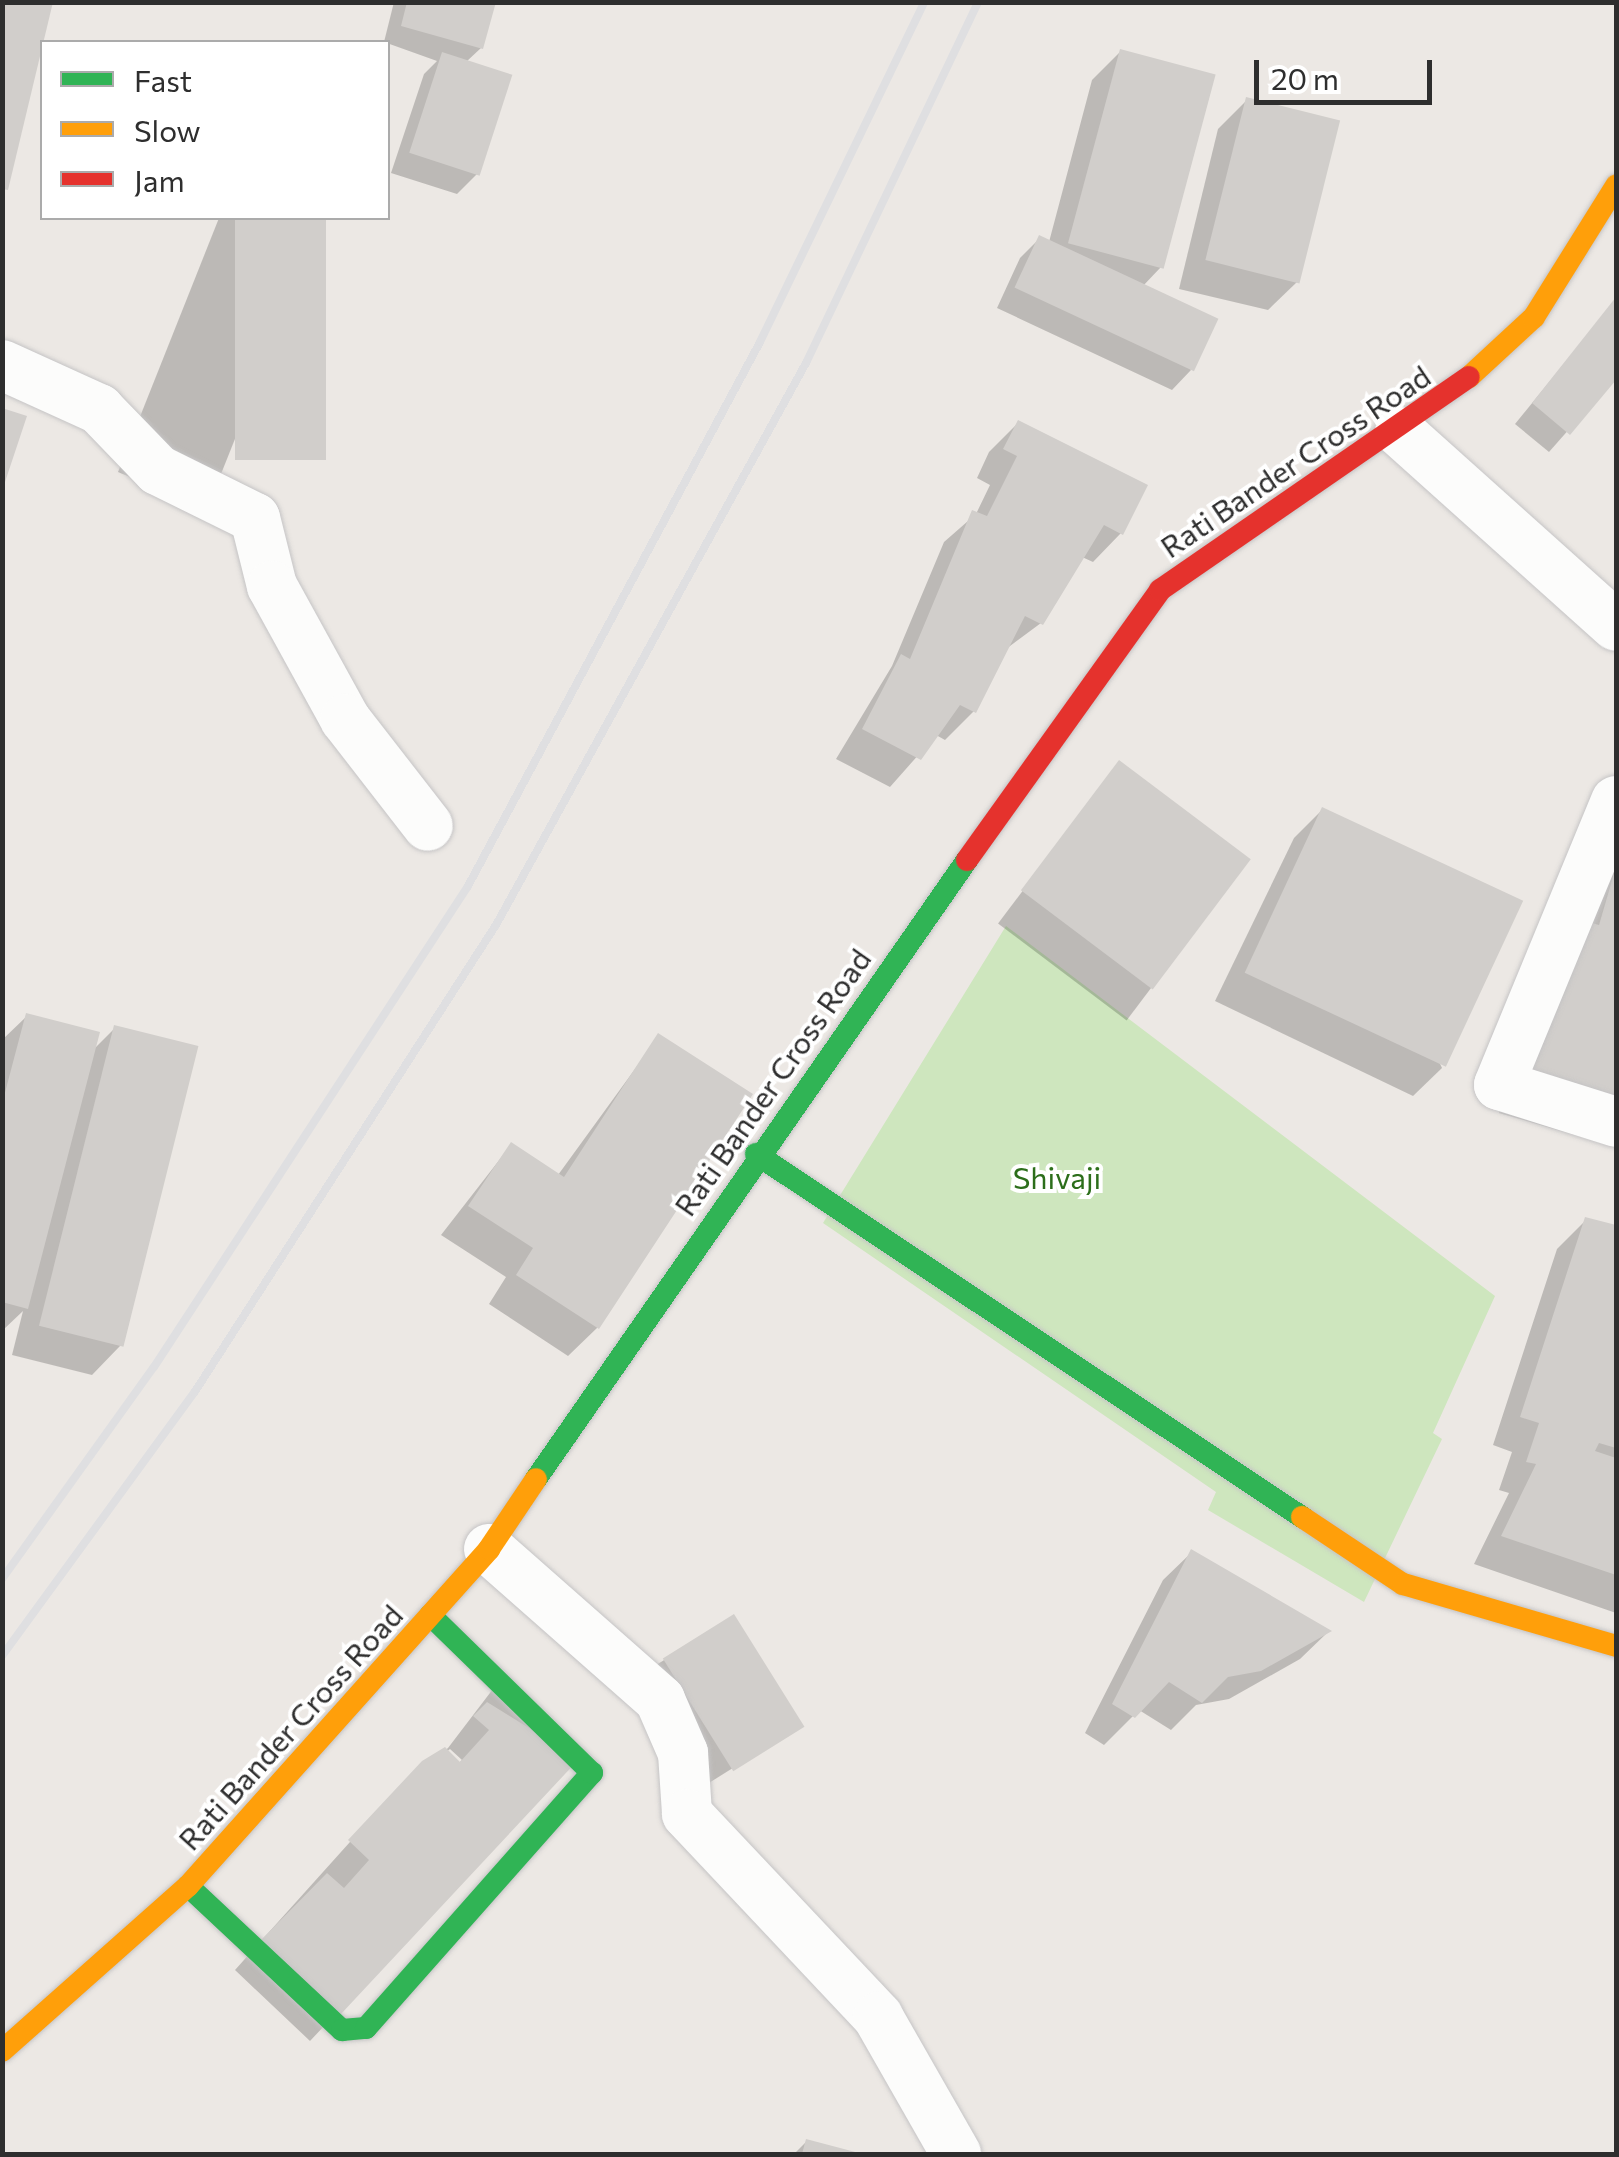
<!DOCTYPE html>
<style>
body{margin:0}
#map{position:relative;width:1619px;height:2157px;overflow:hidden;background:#ece8e4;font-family:Commissioner,sans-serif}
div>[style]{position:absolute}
.green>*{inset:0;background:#cee6be}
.shadow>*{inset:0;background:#0003;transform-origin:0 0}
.building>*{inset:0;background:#d1cecb;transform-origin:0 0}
.roads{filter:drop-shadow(0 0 2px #c5c4c5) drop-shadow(0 0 2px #c5c4c5)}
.street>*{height:50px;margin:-25px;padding:0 25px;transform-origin:25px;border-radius:25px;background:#fcfcfb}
.fast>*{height:22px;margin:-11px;padding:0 11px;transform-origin:11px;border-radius:11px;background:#30b455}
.slow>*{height:22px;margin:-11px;padding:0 11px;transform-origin:11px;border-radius:11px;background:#ff9f0a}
.jam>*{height:22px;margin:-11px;padding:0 11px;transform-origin:11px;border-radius:11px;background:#e5322d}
.rail>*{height:8px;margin:-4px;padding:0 4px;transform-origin:4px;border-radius:4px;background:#dfdfe1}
span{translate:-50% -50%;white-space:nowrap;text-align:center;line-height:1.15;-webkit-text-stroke:8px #fff;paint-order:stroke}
.street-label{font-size:30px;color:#2e2e2e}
.park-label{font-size:30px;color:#2c6e1b}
.frame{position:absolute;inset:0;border:5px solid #2e2e2e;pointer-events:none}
.legend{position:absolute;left:40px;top:40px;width:350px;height:180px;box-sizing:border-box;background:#fff;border:2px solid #ababab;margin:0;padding:12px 18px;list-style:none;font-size:30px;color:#2e2e2e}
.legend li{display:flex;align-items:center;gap:20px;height:50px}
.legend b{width:50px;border:2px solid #ababab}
.scale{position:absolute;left:1254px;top:60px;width:178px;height:45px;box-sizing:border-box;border:5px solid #2e2e2e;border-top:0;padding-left:12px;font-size:30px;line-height:35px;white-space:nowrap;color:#2e2e2e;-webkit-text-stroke:8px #fff;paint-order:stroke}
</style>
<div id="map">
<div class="green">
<div style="clip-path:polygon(1006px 926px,1495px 1296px,1433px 1433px,1442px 1439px,1364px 1602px,1208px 1510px,1216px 1492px,823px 1223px)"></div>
</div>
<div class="shadow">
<div style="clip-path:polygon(394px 2px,493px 2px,481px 48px,466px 62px,477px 174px,457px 194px,391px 173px,424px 74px,437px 61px,384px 42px)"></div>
<div style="clip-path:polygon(1121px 51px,1161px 267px,1142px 287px,1191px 370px,1172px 390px,997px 308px,1020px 258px,1040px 238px,1049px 242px,1092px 80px)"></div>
<div style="clip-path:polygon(1247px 100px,1297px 282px,1268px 310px,1179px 289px,1218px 129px)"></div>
<div style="clip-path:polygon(219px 218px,323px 218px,221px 474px,192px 503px,118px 472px)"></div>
<div style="clip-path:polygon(1616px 300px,1616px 376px,1549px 452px,1515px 424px)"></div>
<div style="clip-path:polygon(1018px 423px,1121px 533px,1093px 562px,1082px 557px,1041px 623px,1006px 649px,974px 711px,945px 740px,936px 735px,890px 787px,836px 759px,892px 666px,944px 542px,976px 514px,990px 485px,977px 478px,989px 452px)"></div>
<div style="left:1119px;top:763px;width:161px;height:201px;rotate:37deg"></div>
<div style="clip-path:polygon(1322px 810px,1442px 1068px,1413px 1096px,1215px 1001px,1294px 838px)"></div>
<div style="clip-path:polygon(1616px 837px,1616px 1147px,1499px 1113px,1546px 950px)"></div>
<div style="clip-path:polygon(27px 1016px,92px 1051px,115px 1028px,120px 1346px,92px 1375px,12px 1355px,23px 1311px,2px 1331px,2px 1040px)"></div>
<div style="clip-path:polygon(659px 1036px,750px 1095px,597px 1328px,568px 1356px,489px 1304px,506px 1277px,441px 1235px,511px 1145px,558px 1175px)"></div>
<div style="clip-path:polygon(1586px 1220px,1616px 1227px,1616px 1613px,1474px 1564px,1509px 1493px,1499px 1490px,1512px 1452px,1493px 1445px,1557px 1249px)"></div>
<div style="clip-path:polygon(1192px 1552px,1328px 1632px,1300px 1659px,1229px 1699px,1196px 1705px,1171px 1730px,1139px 1710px,1104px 1745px,1085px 1733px,1163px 1580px)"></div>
<div style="left:733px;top:1617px;width:128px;height:109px;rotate:58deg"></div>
<div style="clip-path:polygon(evenodd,496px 1685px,576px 1759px,310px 2041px,235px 1970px,394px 1793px,448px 1748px,496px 1685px,450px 1749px,462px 1760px,458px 1764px,446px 1752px,450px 1749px)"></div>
<div style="clip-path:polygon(807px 2141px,854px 2154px,794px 2154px)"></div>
</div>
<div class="building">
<div style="clip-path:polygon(2px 2px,53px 2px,8px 190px,2px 189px)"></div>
<div style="clip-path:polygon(407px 2px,496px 2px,483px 49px,401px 26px)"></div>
<div style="left:1120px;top:49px;width:99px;height:201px;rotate:15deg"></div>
<div style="left:442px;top:52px;width:74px;height:106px;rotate:18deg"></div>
<div style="left:1246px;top:97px;width:97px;height:168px;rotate:14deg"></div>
<div style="left:235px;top:218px;width:91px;height:242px"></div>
<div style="left:1039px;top:235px;width:198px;height:58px;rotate:25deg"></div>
<div style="clip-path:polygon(1616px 297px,1616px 380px,1570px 435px,1532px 403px)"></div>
<div style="clip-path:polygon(2px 408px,27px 416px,3px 488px,2px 488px)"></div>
<div style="clip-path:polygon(1018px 420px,1148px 485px,1123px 535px,1104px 525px,1043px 625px,1025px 616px,976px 713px,960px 705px,921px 760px,862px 729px,901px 654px,910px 659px,972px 510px,987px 516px,1017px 456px,1003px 449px)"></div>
<div style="left:1119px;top:760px;width:165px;height:163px;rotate:37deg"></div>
<div style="left:1322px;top:807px;width:222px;height:183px;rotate:25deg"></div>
<div style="clip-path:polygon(1615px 870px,1616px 870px,1616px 1110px,1527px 1084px,1574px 918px,1599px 925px)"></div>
<div style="clip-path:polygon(26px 1013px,100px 1032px,28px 1309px,2px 1302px,2px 1104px)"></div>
<div style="left:114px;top:1025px;width:87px;height:310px;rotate:14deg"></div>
<div style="clip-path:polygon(658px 1033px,753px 1094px,599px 1329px,516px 1275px,533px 1248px,468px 1206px,511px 1142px,564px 1177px)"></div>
<div style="clip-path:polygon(1585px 1217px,1616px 1225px,1616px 1448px,1599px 1443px,1595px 1451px,1616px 1458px,1616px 1575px,1501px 1536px,1536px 1464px,1526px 1462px,1539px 1423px,1520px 1417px)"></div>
<div style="clip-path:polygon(1191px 1549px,1332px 1631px,1261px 1671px,1228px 1677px,1202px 1703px,1169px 1682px,1135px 1718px,1112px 1704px)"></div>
<div style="left:734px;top:1614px;width:133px;height:84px;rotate:58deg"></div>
<div style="clip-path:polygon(487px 1702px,579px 1759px,341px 2014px,261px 1940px,327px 1873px,344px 1888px,369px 1860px,348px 1840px,422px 1761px,445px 1747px,460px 1762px,489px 1730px,473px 1716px)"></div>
<div style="clip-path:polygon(806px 2139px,859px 2153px,859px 2154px,802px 2154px)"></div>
</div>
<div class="roads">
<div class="street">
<div style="left:2px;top:365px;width:107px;rotate:24.4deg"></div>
<div style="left:99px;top:409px;width:85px;rotate:46deg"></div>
<div style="left:158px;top:470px;width:108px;rotate:26.3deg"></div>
<div style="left:255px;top:518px;width:70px;rotate:76deg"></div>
<div style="left:272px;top:586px;width:152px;rotate:61.2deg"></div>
<div style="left:345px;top:719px;width:135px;rotate:52.2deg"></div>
<div style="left:1400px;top:432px;width:290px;rotate:41.9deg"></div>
<div style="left:1616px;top:801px;width:307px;rotate:112.4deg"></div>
<div style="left:1499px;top:1085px;width:123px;rotate:17.5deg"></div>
<div style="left:489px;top:1549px;width:228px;rotate:41.4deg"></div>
<div style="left:660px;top:1700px;width:58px;rotate:66.5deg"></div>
<div style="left:683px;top:1753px;width:61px;rotate:86.2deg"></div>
<div style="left:687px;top:1814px;width:279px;rotate:46.7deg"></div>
<div style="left:878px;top:2017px;width:158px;rotate:60.3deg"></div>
</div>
<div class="fast">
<div style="left:756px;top:1154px;width:656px;rotate:33.62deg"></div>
<div style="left:536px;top:1479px;width:754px;rotate:-55.15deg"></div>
<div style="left:188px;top:1886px;width:211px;rotate:43.1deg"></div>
<div style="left:342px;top:2030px;width:24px;rotate:-5deg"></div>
<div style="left:366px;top:2028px;width:341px;rotate:-48.5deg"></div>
<div style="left:592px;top:1773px;width:226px;rotate:-135.7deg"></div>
</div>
<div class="slow">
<div style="left:1469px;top:377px;width:88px;rotate:-42.7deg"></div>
<div style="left:1534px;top:317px;width:155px;rotate:-58deg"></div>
<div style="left:1302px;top:1517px;width:121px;rotate:33.6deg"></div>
<div style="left:1403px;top:1584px;width:222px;rotate:16.2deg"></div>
<div style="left:2px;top:2051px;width:249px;rotate:-41.6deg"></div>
<div style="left:188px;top:1886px;width:452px;rotate:-48.2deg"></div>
<div style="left:489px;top:1549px;width:84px;rotate:-56.1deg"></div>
</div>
<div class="jam">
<div style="left:967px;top:860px;width:332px;rotate:-54.4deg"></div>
<div style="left:1160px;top:590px;width:375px;rotate:-34.6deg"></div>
</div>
</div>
<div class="rail">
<div style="left:2px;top:1579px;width:261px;rotate:-54.4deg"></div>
<div style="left:154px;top:1367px;width:574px;rotate:-56.86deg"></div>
<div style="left:468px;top:886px;width:617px;rotate:-61.77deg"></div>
<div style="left:760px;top:342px;width:377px;rotate:-64.2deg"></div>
<div style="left:2px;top:1656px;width:326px;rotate:-53.9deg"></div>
<div style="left:194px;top:1393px;width:557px;rotate:-57.17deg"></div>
<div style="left:496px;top:925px;width:642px;rotate:-61.12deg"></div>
<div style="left:806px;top:363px;width:400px;rotate:-64.5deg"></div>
</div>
<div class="street-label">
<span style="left:1295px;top:461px;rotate:-34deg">Rati Bander Cross Road</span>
<span style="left:772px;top:1082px;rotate:-55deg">Rati Bander Cross Road</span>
<span style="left:290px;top:1727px;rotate:-48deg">Rati Bander Cross Road</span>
</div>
<div class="park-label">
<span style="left:1057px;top:1177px">Shivaji</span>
</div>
<div class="frame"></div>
<ul class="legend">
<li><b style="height:12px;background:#30b455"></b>Fast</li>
<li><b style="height:12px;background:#ff9f0a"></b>Slow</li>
<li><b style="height:12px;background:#e5322d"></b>Jam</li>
</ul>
<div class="scale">20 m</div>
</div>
